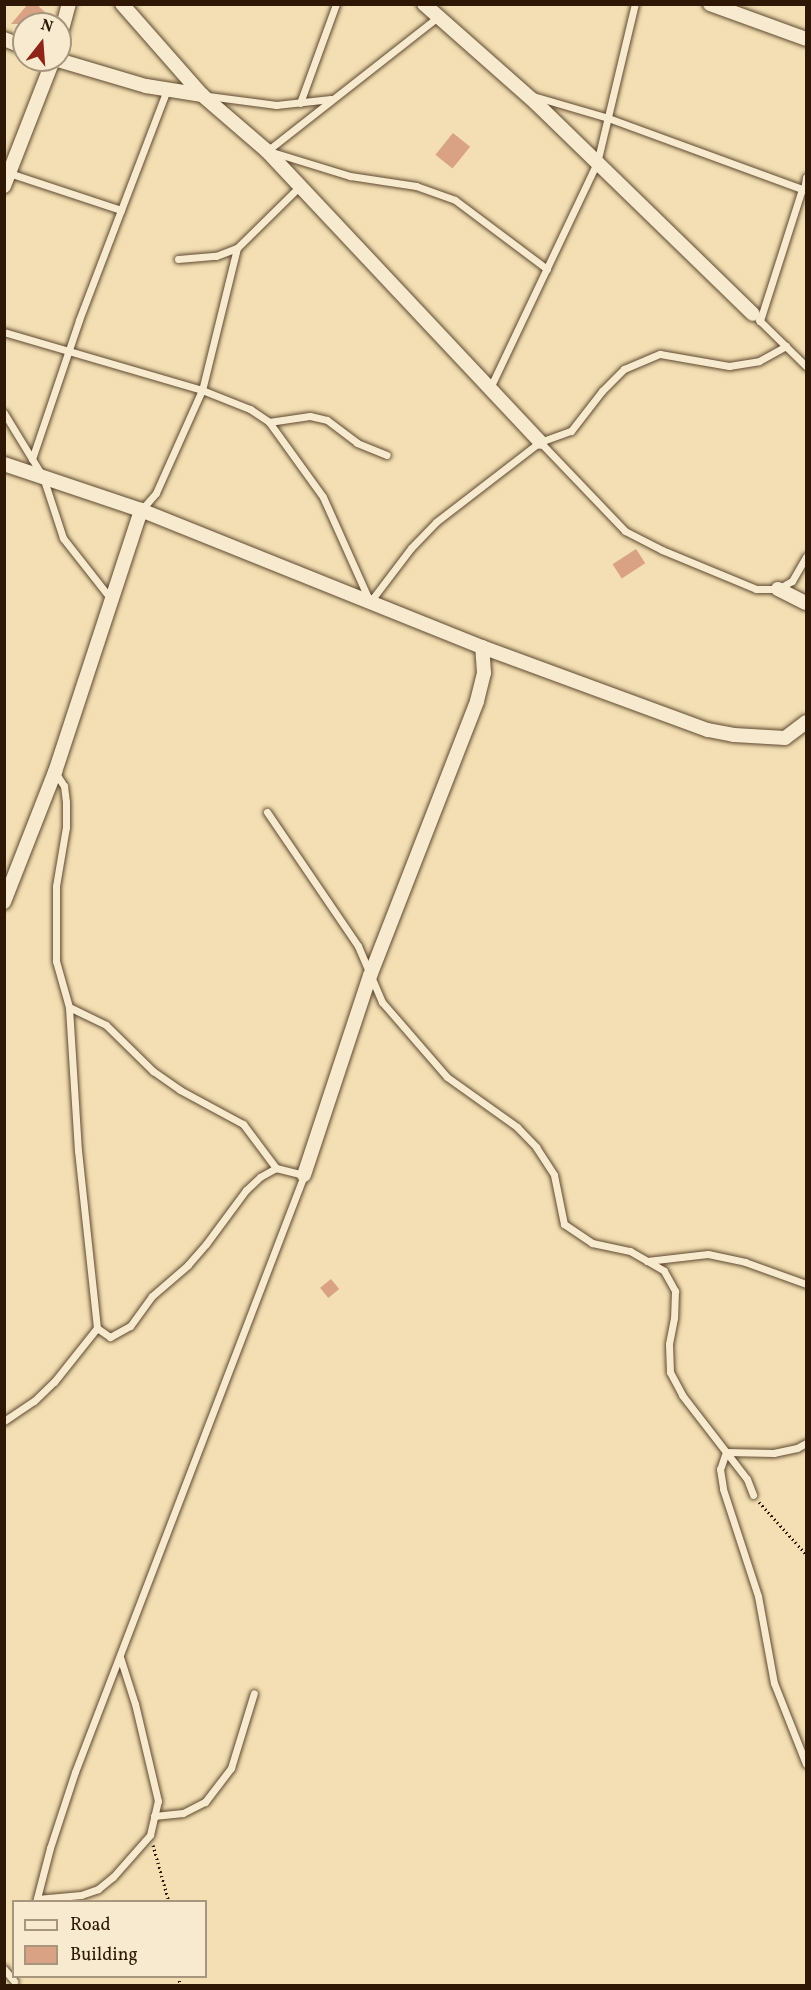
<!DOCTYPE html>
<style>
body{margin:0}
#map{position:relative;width:811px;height:1990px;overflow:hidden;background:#f3dfb3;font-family:Vollkorn,serif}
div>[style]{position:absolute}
.building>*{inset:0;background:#d9a284;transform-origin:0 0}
.path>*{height:3px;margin-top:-1.5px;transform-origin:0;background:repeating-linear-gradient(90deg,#2e1704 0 1.5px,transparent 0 4.5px)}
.roads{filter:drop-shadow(0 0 2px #5f4930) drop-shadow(0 0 2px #5f4930)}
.service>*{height:7px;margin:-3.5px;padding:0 3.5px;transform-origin:3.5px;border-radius:3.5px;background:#f7eace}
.minor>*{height:14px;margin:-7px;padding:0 7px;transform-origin:7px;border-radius:7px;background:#f7eace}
span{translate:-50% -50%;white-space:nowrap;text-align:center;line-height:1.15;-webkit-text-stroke:4.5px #f7eace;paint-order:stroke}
.frame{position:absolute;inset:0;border:6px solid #2e1704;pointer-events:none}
.legend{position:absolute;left:12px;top:1900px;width:195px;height:78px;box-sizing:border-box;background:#f7eace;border:2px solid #a7967d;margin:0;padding:8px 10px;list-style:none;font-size:18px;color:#2e1704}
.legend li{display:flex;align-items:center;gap:12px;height:30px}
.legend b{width:30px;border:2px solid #a7967d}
.north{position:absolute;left:12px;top:12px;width:60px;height:60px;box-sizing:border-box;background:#f7eace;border:2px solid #a7967d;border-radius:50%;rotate:17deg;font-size:16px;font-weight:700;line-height:24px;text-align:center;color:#2e1704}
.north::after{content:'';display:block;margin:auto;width:21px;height:27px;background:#8f2418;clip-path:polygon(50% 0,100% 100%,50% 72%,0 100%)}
</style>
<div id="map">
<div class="building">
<div style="clip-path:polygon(28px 4px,36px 4px,55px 21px,54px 24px,11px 24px)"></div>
<div style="left:453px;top:133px;width:22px;height:28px;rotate:39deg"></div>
<div style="left:636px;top:549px;width:17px;height:28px;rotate:57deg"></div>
<div style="left:331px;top:1279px;width:13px;height:14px;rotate:51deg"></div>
</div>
<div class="path">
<div style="left:759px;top:1502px;width:70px;rotate:47.9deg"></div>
<div style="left:153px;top:1845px;width:59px;rotate:74.3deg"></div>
<div style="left:179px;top:1976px;width:10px;rotate:84deg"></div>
</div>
<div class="roads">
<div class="service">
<div style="left:208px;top:96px;width:69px;rotate:7.5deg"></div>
<div style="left:276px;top:105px;width:55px;rotate:-6.2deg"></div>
<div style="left:533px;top:96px;width:78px;rotate:16.3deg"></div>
<div style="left:608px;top:118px;width:207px;rotate:20.1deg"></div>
<div style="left:802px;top:189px;width:139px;rotate:107.7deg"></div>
<div style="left:300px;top:103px;width:105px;rotate:-70deg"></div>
<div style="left:267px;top:151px;width:217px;rotate:-38.1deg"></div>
<div style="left:272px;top:152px;width:82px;rotate:17.1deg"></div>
<div style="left:350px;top:176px;width:67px;rotate:8.6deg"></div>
<div style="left:416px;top:186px;width:41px;rotate:19.7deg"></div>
<div style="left:455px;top:200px;width:115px;rotate:36.9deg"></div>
<div style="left:9px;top:173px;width:118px;rotate:18.3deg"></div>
<div style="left:804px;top:190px;width:13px;rotate:-81deg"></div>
<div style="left:237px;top:248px;width:146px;rotate:103.8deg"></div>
<div style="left:202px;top:390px;width:52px;rotate:21.6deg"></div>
<div style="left:250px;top:409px;width:23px;rotate:34deg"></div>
<div style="left:269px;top:422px;width:92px;rotate:54.2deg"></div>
<div style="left:323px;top:497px;width:113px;rotate:65.9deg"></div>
<div style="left:178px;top:259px;width:38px;rotate:-5deg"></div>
<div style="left:216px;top:256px;width:22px;rotate:-21deg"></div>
<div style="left:237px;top:248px;width:88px;rotate:-44.5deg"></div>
<div style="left:759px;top:320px;width:66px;rotate:44.4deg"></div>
<div style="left:4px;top:332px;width:206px;rotate:16.3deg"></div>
<div style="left:202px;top:390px;width:113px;rotate:114.1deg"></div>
<div style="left:156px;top:493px;width:23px;rotate:131deg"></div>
<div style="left:490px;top:388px;width:249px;rotate:-64.6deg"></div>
<div style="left:597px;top:163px;width:163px;rotate:-76.6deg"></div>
<div style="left:4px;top:413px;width:75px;rotate:58.6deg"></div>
<div style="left:43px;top:477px;width:64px;rotate:71.8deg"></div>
<div style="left:63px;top:538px;width:78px;rotate:51.8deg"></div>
<div style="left:269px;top:422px;width:41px;rotate:-8.3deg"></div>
<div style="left:310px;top:416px;width:17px;rotate:13deg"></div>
<div style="left:327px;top:420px;width:38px;rotate:37deg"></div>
<div style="left:357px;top:443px;width:32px;rotate:22deg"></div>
<div style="left:540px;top:442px;width:123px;rotate:46.3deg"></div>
<div style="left:625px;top:531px;width:42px;rotate:27.2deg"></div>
<div style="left:662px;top:550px;width:102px;rotate:22.5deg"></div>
<div style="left:756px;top:589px;width:22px"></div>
<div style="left:778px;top:589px;width:16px;rotate:-30deg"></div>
<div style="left:792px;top:581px;width:28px;rotate:-60deg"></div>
<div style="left:32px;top:459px;width:147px;rotate:-71.3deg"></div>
<div style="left:79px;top:320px;width:246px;rotate:-69.1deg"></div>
<div style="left:370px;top:602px;width:68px;rotate:-52.8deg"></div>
<div style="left:411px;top:548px;width:36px;rotate:-46deg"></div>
<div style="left:436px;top:522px;width:131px;rotate:-37.6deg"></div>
<div style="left:540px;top:442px;width:33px;rotate:-20deg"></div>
<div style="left:571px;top:431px;width:51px;rotate:-52.2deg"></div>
<div style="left:602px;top:391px;width:31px;rotate:-45deg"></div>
<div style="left:624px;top:369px;width:39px;rotate:-23deg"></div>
<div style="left:660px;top:354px;width:70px;rotate:9.9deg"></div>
<div style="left:729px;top:366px;width:30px;rotate:-9deg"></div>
<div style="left:759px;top:361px;width:31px;rotate:-29deg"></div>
<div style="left:267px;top:812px;width:162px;rotate:55.8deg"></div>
<div style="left:358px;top:946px;width:61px;rotate:66.8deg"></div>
<div style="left:382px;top:1002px;width:99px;rotate:49.1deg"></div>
<div style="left:447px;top:1077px;width:86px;rotate:35.5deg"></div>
<div style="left:517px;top:1127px;width:28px;rotate:46deg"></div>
<div style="left:536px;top:1147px;width:33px;rotate:57deg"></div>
<div style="left:554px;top:1175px;width:50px;rotate:78.5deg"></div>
<div style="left:564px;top:1224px;width:34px;rotate:34deg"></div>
<div style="left:592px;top:1243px;width:39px;rotate:12deg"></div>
<div style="left:630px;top:1251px;width:39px;rotate:30deg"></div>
<div style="left:664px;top:1271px;width:23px;rotate:61deg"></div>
<div style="left:675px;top:1291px;width:27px;rotate:92deg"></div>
<div style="left:674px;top:1318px;width:26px;rotate:101deg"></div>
<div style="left:669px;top:1344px;width:28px;rotate:88deg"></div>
<div style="left:670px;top:1372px;width:26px;rotate:62deg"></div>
<div style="left:682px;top:1395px;width:106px;rotate:52.3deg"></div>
<div style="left:747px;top:1479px;width:17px;rotate:69deg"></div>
<div style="left:69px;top:1007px;width:41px;rotate:25.9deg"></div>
<div style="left:106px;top:1025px;width:66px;rotate:44.4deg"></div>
<div style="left:153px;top:1071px;width:33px;rotate:35deg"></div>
<div style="left:180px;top:1090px;width:72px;rotate:28.4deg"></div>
<div style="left:243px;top:1124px;width:55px;rotate:53.1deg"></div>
<div style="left:647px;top:1261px;width:61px;rotate:-6.5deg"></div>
<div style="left:708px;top:1254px;width:38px;rotate:12deg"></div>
<div style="left:745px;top:1262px;width:65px;rotate:19.8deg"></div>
<div style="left:4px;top:1421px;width:36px;rotate:-34deg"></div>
<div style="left:34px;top:1401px;width:28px;rotate:-44deg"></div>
<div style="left:54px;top:1382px;width:69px;rotate:-51.5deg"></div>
<div style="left:806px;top:1443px;width:10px;rotate:151deg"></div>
<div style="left:797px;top:1448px;width:24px;rotate:168deg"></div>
<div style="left:774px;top:1453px;width:48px;rotate:-178.8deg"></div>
<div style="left:726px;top:1452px;width:18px;rotate:109deg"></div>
<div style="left:720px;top:1469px;width:20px;rotate:81deg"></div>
<div style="left:723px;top:1489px;width:113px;rotate:71.9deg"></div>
<div style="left:758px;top:1596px;width:88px;rotate:79.6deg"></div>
<div style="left:774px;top:1683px;width:87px;rotate:68.4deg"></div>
<div style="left:154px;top:1816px;width:29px;rotate:-6deg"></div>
<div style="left:183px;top:1813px;width:25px;rotate:-27deg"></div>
<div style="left:205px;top:1802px;width:43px;rotate:-52.6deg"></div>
<div style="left:231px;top:1768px;width:78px;rotate:-73deg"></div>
<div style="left:37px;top:1899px;width:44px;rotate:-5.2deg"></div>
<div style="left:81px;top:1895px;width:18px;rotate:-19deg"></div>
<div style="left:98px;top:1889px;width:19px;rotate:-39deg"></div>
<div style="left:113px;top:1877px;width:56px;rotate:-48.6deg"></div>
<div style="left:150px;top:1835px;width:35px;rotate:-77deg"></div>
<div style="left:158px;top:1801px;width:100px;rotate:-103.3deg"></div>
<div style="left:135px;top:1704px;width:49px;rotate:-107.7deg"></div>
<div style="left:36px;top:1902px;width:56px;rotate:-75.5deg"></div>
<div style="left:50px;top:1848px;width:80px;rotate:-71.8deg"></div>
<div style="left:75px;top:1772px;width:639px;rotate:-69.01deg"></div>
<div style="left:304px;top:1175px;width:29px;rotate:-166deg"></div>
<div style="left:276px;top:1168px;width:18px;rotate:151deg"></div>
<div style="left:260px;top:1177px;width:19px;rotate:137deg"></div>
<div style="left:246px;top:1190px;width:67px;rotate:126.5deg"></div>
<div style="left:206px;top:1244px;width:28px;rotate:131deg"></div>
<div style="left:188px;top:1265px;width:48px;rotate:139.3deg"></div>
<div style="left:152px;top:1296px;width:37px;rotate:126deg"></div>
<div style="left:130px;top:1326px;width:23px;rotate:151deg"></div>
<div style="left:110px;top:1337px;width:16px;rotate:-145deg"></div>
<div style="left:97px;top:1328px;width:178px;rotate:-96.1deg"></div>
<div style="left:78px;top:1151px;width:144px;rotate:-93.6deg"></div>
<div style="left:69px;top:1007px;width:48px;rotate:-105.8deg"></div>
<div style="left:56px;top:961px;width:75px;rotate:-90deg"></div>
<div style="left:56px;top:886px;width:60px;rotate:-80.4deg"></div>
<div style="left:66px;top:827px;width:25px;rotate:-90deg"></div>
<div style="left:66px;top:802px;width:16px;rotate:-97deg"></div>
<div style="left:64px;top:786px;width:17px;rotate:-123deg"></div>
<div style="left:4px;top:1969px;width:16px;rotate:50deg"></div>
</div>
<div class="minor">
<div style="left:122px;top:4px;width:121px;rotate:48.7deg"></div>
<div style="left:202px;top:95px;width:86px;rotate:40.7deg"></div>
<div style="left:267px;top:151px;width:399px;rotate:46.8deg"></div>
<div style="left:424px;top:4px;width:151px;rotate:41.5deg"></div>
<div style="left:537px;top:104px;width:301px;rotate:44.2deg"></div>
<div style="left:710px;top:4px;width:102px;rotate:20deg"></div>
<div style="left:60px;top:37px;width:34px;rotate:-75deg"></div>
<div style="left:4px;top:39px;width:22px;rotate:22deg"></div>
<div style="left:58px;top:60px;width:92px;rotate:16.5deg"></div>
<div style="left:146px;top:86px;width:57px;rotate:9.1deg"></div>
<div style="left:4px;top:186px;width:135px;rotate:-68.7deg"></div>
<div style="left:4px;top:464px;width:145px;rotate:18.6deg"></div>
<div style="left:141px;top:510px;width:367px;rotate:21.9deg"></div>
<div style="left:482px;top:647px;width:241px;rotate:20.2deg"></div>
<div style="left:708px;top:730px;width:26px;rotate:11deg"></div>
<div style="left:734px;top:735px;width:51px;rotate:3.4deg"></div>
<div style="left:785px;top:738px;width:26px;rotate:-37deg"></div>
<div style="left:778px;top:589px;width:31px;rotate:27deg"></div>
<div style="left:4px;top:902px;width:140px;rotate:-68.6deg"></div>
<div style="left:55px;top:772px;width:276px;rotate:-71.8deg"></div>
<div style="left:304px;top:1175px;width:210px;rotate:-71.7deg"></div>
<div style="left:370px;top:976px;width:295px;rotate:-68.7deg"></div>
<div style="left:477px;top:701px;width:29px;rotate:-76deg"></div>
<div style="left:484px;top:673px;width:26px;rotate:-94deg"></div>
</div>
</div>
<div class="frame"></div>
<ul class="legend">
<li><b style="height:8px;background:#f7eace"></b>Road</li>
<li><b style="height:16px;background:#d9a284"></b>Building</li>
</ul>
<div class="north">N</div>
</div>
